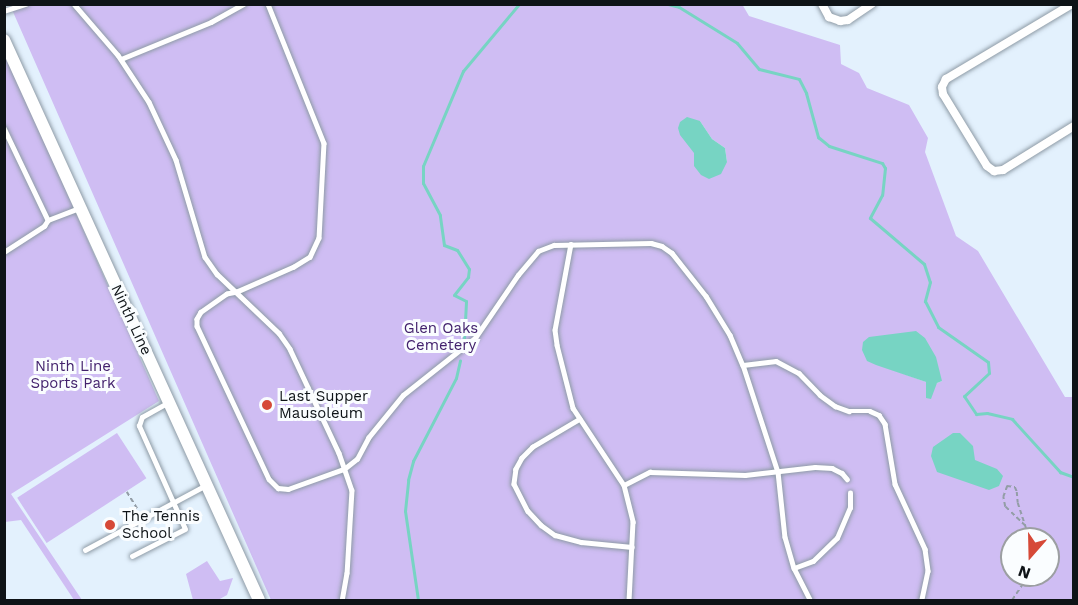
<!DOCTYPE html>
<style>
body{margin:0}
#map{position:relative;width:1078px;height:605px;overflow:hidden;background:#e3f1fd;font-family:"Work Sans",sans-serif}
div>[style]{position:absolute}
.green>*{inset:0;background:#cfbdf3;transform-origin:0 0}
.water>*{inset:0;background:#77d4c3}
.stream>*{height:3px;margin:-1.5px;padding:0 1.5px;transform-origin:1.5px;border-radius:1.5px;background:#77d4c3}
.path>*{height:1.5px;margin-top:-0.75px;transform-origin:0;background:repeating-linear-gradient(90deg,#939da6 0 4.5px,transparent 0 7.5px)}
.roads{filter:drop-shadow(0 0 2px #8e9ba6) drop-shadow(0 0 2px #8e9ba6)}
.service>*{height:4.5px;margin:-2.25px;padding:0 2.25px;transform-origin:2.25px;border-radius:2.25px;background:#fff}
.minor>*{height:8px;margin:-4px;padding:0 4px;transform-origin:4px;border-radius:4px;background:#fff}
.secondary>*{height:12px;margin:-6px;padding:0 6px;transform-origin:6px;border-radius:6px;background:#fff}
.dots>*{width:16px;height:16px;translate:-50% -50%;box-sizing:border-box;border:3px solid #fafdff;border-radius:50%}
span{translate:-50% -50%;white-space:nowrap;text-align:center;line-height:1.15;-webkit-text-stroke:6px #fafdff;paint-order:stroke}
.street-label{font-size:15px;color:#0e1317}
.park-label{font-size:15px;color:#43226d}
.poi-label{font-size:15px;color:#0e1317}
.left{translate:0 -50%;text-align:left}
.frame{position:absolute;inset:0;border:6px solid #0e1317;pointer-events:none}
.north{position:absolute;left:1000px;top:527px;width:60px;height:60px;box-sizing:border-box;background:#fafdff;border:2px solid #9c9fa2;border-radius:50%;rotate:200deg;font-size:16px;font-weight:700;line-height:24px;text-align:center;color:#0e1317}
.north::after{content:'';display:block;margin:auto;width:21px;height:27px;background:#d64938;clip-path:polygon(50% 0,100% 100%,50% 72%,0 100%)}
</style>
<div id="map">
<div class="green">
<div style="clip-path:polygon(evenodd,742px 4px,749px 16px,840px 45px,841px 64px,859px 73px,867px 88px,909px 105px,928px 138px,925px 152px,956px 236px,978px 251px,1065px 397px,1073px 397px,1073px 600px,271px 600px,10px 5px,742px 4px,700px 121px,712px 139px,725px 148px,727px 162px,696px 160px,694px 153px,700px 121px,742px 4px,868px 361px,942px 381px,937px 383px,926px 397px,926px 382px,868px 361px,742px 4px,1012px 539px,1048px 539px,1048px 575px,1012px 575px,1012px 539px)"></div>
<div style="clip-path:polygon(5px 53px,159px 401px,11px 494px,82px 600px,74px 600px,21px 520px,5px 522px)"></div>
<div style="left:117px;top:433px;width:54px;height:119px;rotate:57deg"></div>
<div style="clip-path:polygon(207px 561px,220px 581px,233px 578px,227px 595px,218px 600px,193px 600px,186px 574px)"></div>
</div>
<div class="water">
<div style="clip-path:polygon(687px 117px,700px 121px,712px 139px,725px 148px,727px 162px,721px 174px,709px 179px,701px 175px,694px 166px,694px 153px,680px 135px,678px 128px,680px 122px)"></div>
<div style="clip-path:polygon(916px 331px,925px 338px,936px 357px,942px 381px,937px 383px,931px 399px,926px 398px,926px 382px,876px 365px,867px 361px,862px 350px,863px 342px,869px 337px)"></div>
<div style="clip-path:polygon(953px 433px,960px 433px,973px 446px,975px 460px,997px 469px,1003px 476px,999px 486px,989px 490px,937px 472px,931px 456px,933px 447px)"></div>
</div>
<div class="stream">
<div style="left:668px;top:4px;width:11px;rotate:15deg"></div>
<div style="left:679px;top:7px;width:68px;rotate:31.8deg"></div>
<div style="left:737px;top:43px;width:34px;rotate:50deg"></div>
<div style="left:759px;top:69px;width:41px;rotate:14deg"></div>
<div style="left:799px;top:79px;width:16px;rotate:63deg"></div>
<div style="left:806px;top:93px;width:46px;rotate:74.7deg"></div>
<div style="left:818px;top:137px;width:14px;rotate:39deg"></div>
<div style="left:829px;top:146px;width:56px;rotate:17.8deg"></div>
<div style="left:882px;top:163px;width:6px;rotate:59deg"></div>
<div style="left:885px;top:168px;width:27px;rotate:96deg"></div>
<div style="left:882px;top:195px;width:26px;rotate:118deg"></div>
<div style="left:870px;top:218px;width:71px;rotate:40.4deg"></div>
<div style="left:924px;top:264px;width:19px;rotate:72deg"></div>
<div style="left:930px;top:282px;width:20px;rotate:105deg"></div>
<div style="left:925px;top:301px;width:29px;rotate:63deg"></div>
<div style="left:938px;top:327px;width:61px;rotate:35deg"></div>
<div style="left:988px;top:362px;width:11px;rotate:85deg"></div>
<div style="left:989px;top:373px;width:34px;rotate:137deg"></div>
<div style="left:964px;top:396px;width:22px;rotate:56deg"></div>
<div style="left:976px;top:414px;width:11px;rotate:-5deg"></div>
<div style="left:987px;top:413px;width:26px;rotate:13deg"></div>
<div style="left:1012px;top:419px;width:72px;rotate:47.8deg"></div>
<div style="left:1060px;top:472px;width:15px;rotate:20deg"></div>
<div style="left:464px;top:340px;width:39px;rotate:-87deg"></div>
<div style="left:466px;top:301px;width:13px;rotate:-153deg"></div>
<div style="left:454px;top:295px;width:23px;rotate:-52deg"></div>
<div style="left:468px;top:277px;width:8px;rotate:-83deg"></div>
<div style="left:469px;top:269px;width:22px;rotate:-122deg"></div>
<div style="left:457px;top:250px;width:14px;rotate:-159deg"></div>
<div style="left:444px;top:245px;width:30px;rotate:-98deg"></div>
<div style="left:440px;top:215px;width:36px;rotate:-118deg"></div>
<div style="left:423px;top:183px;width:17px;rotate:-90deg"></div>
<div style="left:423px;top:166px;width:103px;rotate:-67.2deg"></div>
<div style="left:463px;top:71px;width:87px;rotate:-50.1deg"></div>
<div style="left:418px;top:600px;width:90px;rotate:-98.3deg"></div>
<div style="left:405px;top:511px;width:31px;rotate:-84deg"></div>
<div style="left:408px;top:480px;width:20px;rotate:-75deg"></div>
<div style="left:413px;top:461px;width:93px;rotate:-62.6deg"></div>
<div style="left:456px;top:378px;width:18px;rotate:-77deg"></div>
</div>
<div class="path">
<div style="left:127px;top:492px;width:22px;rotate:58deg"></div>
<div style="left:1025px;top:526px;width:28px;rotate:-136deg"></div>
<div style="left:1005px;top:507px;width:10px;rotate:-101deg"></div>
<div style="left:1003px;top:497px;width:12px;rotate:-70deg"></div>
<div style="left:1007px;top:486px;width:8px;rotate:7deg"></div>
<div style="left:1015px;top:487px;width:5px;rotate:68deg"></div>
<div style="left:1017px;top:492px;width:11px;rotate:85deg"></div>
<div style="left:1018px;top:503px;width:38px;rotate:72deg"></div>
<div style="left:1012px;top:600px;width:30px;rotate:-56deg"></div>
</div>
<div class="roads">
<div class="service">
<div style="left:74px;top:4px;width:67px;rotate:49.2deg"></div>
<div style="left:118px;top:55px;width:56px;rotate:56.6deg"></div>
<div style="left:149px;top:102px;width:64px;rotate:65deg"></div>
<div style="left:176px;top:160px;width:101px;rotate:73.4deg"></div>
<div style="left:205px;top:257px;width:21px;rotate:55deg"></div>
<div style="left:217px;top:274px;width:86px;rotate:43.6deg"></div>
<div style="left:279px;top:333px;width:19px;rotate:55deg"></div>
<div style="left:290px;top:349px;width:115px;rotate:64.8deg"></div>
<div style="left:339px;top:453px;width:39px;rotate:71deg"></div>
<div style="left:352px;top:490px;width:83px;rotate:93.4deg"></div>
<div style="left:347px;top:573px;width:27px;rotate:100deg"></div>
<div style="left:268px;top:4px;width:150px;rotate:68.1deg"></div>
<div style="left:324px;top:143px;width:95px;rotate:93deg"></div>
<div style="left:319px;top:238px;width:21px;rotate:115deg"></div>
<div style="left:310px;top:257px;width:19px;rotate:148deg"></div>
<div style="left:294px;top:267px;width:62px;rotate:156.3deg"></div>
<div style="left:237px;top:292px;width:10px;rotate:169deg"></div>
<div style="left:227px;top:294px;width:32px;rotate:145deg"></div>
<div style="left:201px;top:312px;width:8px;rotate:120deg"></div>
<div style="left:197px;top:319px;width:7px;rotate:90deg"></div>
<div style="left:197px;top:326px;width:169px;rotate:64.8deg"></div>
<div style="left:269px;top:479px;width:13px;rotate:45deg"></div>
<div style="left:278px;top:488px;width:10px;rotate:6deg"></div>
<div style="left:288px;top:489px;width:59px;rotate:-19.7deg"></div>
<div style="left:344px;top:469px;width:16px;rotate:-38deg"></div>
<div style="left:357px;top:459px;width:24px;rotate:-62deg"></div>
<div style="left:368px;top:438px;width:55px;rotate:-50.9deg"></div>
<div style="left:403px;top:395px;width:92px;rotate:-38.4deg"></div>
<div style="left:475px;top:338px;width:76px;rotate:-55.7deg"></div>
<div style="left:518px;top:275px;width:31px;rotate:-50deg"></div>
<div style="left:538px;top:251px;width:17px;rotate:-21deg"></div>
<div style="left:554px;top:245px;width:97px;rotate:-1.2deg"></div>
<div style="left:651px;top:243px;width:11px;rotate:15deg"></div>
<div style="left:662px;top:246px;width:12px;rotate:35deg"></div>
<div style="left:672px;top:253px;width:55px;rotate:51.7deg"></div>
<div style="left:706px;top:296px;width:46px;rotate:58.4deg"></div>
<div style="left:730px;top:335px;width:33px;rotate:67deg"></div>
<div style="left:743px;top:365px;width:113px;rotate:71.9deg"></div>
<div style="left:778px;top:472px;width:65px;rotate:83.9deg"></div>
<div style="left:785px;top:537px;width:32px;rotate:74deg"></div>
<div style="left:794px;top:568px;width:36px;rotate:63deg"></div>
<div style="left:4px;top:11px;width:23px;rotate:-18deg"></div>
<div style="left:121px;top:59px;width:97px;rotate:-22.3deg"></div>
<div style="left:211px;top:22px;width:37px;rotate:-29deg"></div>
<div style="left:4px;top:128px;width:102px;rotate:64.4deg"></div>
<div style="left:48px;top:220px;width:34px;rotate:-21deg"></div>
<div style="left:571px;top:244px;width:87px;rotate:100.5deg"></div>
<div style="left:555px;top:330px;width:15px;rotate:82deg"></div>
<div style="left:557px;top:345px;width:65px;rotate:75.7deg"></div>
<div style="left:573px;top:408px;width:92px;rotate:56.5deg"></div>
<div style="left:624px;top:485px;width:38px;rotate:76deg"></div>
<div style="left:633px;top:522px;width:78px;rotate:92.9deg"></div>
<div style="left:4px;top:252px;width:48px;rotate:-33deg"></div>
<div style="left:44px;top:226px;width:7px;rotate:-56deg"></div>
<div style="left:743px;top:365px;width:33px;rotate:-7deg"></div>
<div style="left:776px;top:361px;width:26px;rotate:28deg"></div>
<div style="left:799px;top:373px;width:30px;rotate:46deg"></div>
<div style="left:820px;top:395px;width:19px;rotate:36deg"></div>
<div style="left:835px;top:406px;width:15px;rotate:20deg"></div>
<div style="left:849px;top:411px;width:21px"></div>
<div style="left:870px;top:411px;width:10px;rotate:24deg"></div>
<div style="left:879px;top:415px;width:11px;rotate:56deg"></div>
<div style="left:885px;top:424px;width:61px;rotate:80.5deg"></div>
<div style="left:895px;top:484px;width:72px;rotate:65.2deg"></div>
<div style="left:925px;top:549px;width:22px;rotate:82deg"></div>
<div style="left:928px;top:571px;width:30px;rotate:102deg"></div>
<div style="left:580px;top:419px;width:55px;rotate:149.2deg"></div>
<div style="left:533px;top:447px;width:16px;rotate:135deg"></div>
<div style="left:522px;top:458px;width:13px;rotate:119deg"></div>
<div style="left:516px;top:469px;width:15px;rotate:98deg"></div>
<div style="left:514px;top:484px;width:30px;rotate:63deg"></div>
<div style="left:528px;top:511px;width:19px;rotate:47deg"></div>
<div style="left:541px;top:525px;width:17px;rotate:36deg"></div>
<div style="left:555px;top:535px;width:27px;rotate:15deg"></div>
<div style="left:581px;top:542px;width:51px;rotate:5.6deg"></div>
<div style="left:624px;top:485px;width:29px;rotate:-27deg"></div>
<div style="left:650px;top:472px;width:95px;rotate:1.8deg"></div>
<div style="left:745px;top:475px;width:70px;rotate:-6.5deg"></div>
<div style="left:815px;top:467px;width:17px;rotate:3deg"></div>
<div style="left:832px;top:468px;width:11px;rotate:27deg"></div>
<div style="left:842px;top:473px;width:8px;rotate:50deg"></div>
<div style="left:85px;top:550px;width:137px;rotate:-28.2deg"></div>
<div style="left:132px;top:556px;width:59px;rotate:-27deg"></div>
<div style="left:185px;top:529px;width:113px;rotate:-114.1deg"></div>
<div style="left:139px;top:426px;width:9px;rotate:-72deg"></div>
<div style="left:142px;top:417px;width:29px;rotate:-29deg"></div>
<div style="left:794px;top:568px;width:20px;rotate:-20deg"></div>
<div style="left:813px;top:561px;width:33px;rotate:-44deg"></div>
<div style="left:837px;top:538px;width:33px;rotate:-67deg"></div>
<div style="left:850px;top:508px;width:15px;rotate:-90deg"></div>
</div>
<div class="minor">
<div style="left:822px;top:4px;width:15px;rotate:62deg"></div>
<div style="left:829px;top:17px;width:12px;rotate:20deg"></div>
<div style="left:840px;top:21px;width:8px;rotate:-7deg"></div>
<div style="left:848px;top:20px;width:29px;rotate:-34deg"></div>
<div style="left:1072px;top:4px;width:147px;rotate:149.2deg"></div>
<div style="left:946px;top:79px;width:9px;rotate:117deg"></div>
<div style="left:942px;top:87px;width:7px;rotate:82deg"></div>
<div style="left:943px;top:94px;width:84px;rotate:58.6deg"></div>
<div style="left:987px;top:166px;width:9px;rotate:36deg"></div>
<div style="left:994px;top:171px;width:9px;rotate:-6deg"></div>
<div style="left:1003px;top:170px;width:84px;rotate:-31.8deg"></div>
</div>
<div class="secondary">
<div style="left:4px;top:40px;width:615px;rotate:65.52deg"></div>
</div>
</div>
<div class="dots">
<div style="left:267px;top:405px;background:#d64938"></div>
<div style="left:110px;top:525px;background:#d64938"></div>
</div>
<div class="street-label">
<span style="left:131px;top:320px;rotate:65deg">Ninth Line</span>
</div>
<div class="park-label">
<span style="left:441px;top:337px">Glen Oaks<br>Cemetery</span>
<span style="left:73px;top:375px">Ninth Line<br>Sports Park</span>
</div>
<div class="poi-label">
<span class="left" style="left:279px;top:405px">Last Supper<br>Mausoleum</span>
<span class="left" style="left:122px;top:525px">The Tennis<br>School</span>
</div>
<div class="frame"></div>
<div class="north">N</div>
</div>
